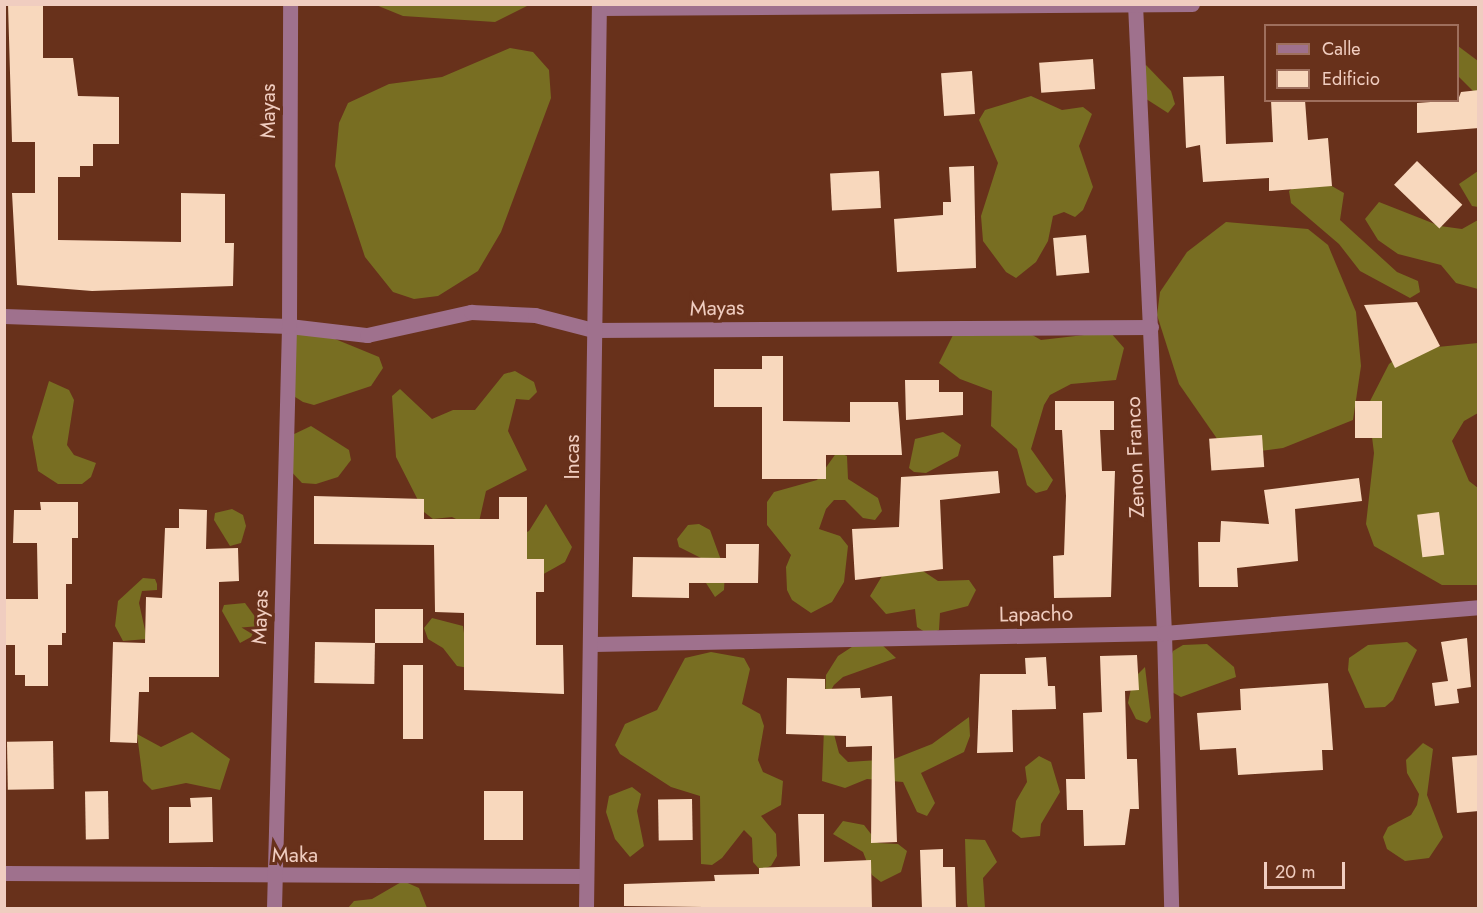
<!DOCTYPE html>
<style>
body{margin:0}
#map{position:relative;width:1483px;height:913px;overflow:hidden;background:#68311b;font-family:Jost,sans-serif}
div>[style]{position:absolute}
.forest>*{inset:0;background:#786e22}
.building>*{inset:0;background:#f8d8bd;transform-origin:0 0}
.minor>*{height:15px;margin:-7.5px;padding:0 7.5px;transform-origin:7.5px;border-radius:7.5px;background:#9f718d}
span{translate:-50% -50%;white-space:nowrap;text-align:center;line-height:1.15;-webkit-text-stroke:6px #68311b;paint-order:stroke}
.street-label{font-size:21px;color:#f0cdc0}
.frame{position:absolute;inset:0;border:6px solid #f0cdc0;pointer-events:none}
.legend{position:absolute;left:1264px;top:24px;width:195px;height:78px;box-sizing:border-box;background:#68311b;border:2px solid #9e6f5d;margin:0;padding:8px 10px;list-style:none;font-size:18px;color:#f0cdc0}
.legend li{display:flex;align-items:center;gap:12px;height:30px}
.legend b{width:30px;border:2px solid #9e6f5d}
.scale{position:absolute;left:1264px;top:862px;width:81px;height:27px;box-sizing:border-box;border:3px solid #f0cdc0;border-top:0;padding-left:8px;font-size:18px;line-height:21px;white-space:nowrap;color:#f0cdc0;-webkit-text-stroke:4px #68311b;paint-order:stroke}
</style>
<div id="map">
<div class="forest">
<div style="clip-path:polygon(376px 5px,529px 4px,529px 5px,495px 22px,403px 16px)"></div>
<div style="clip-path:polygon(1458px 46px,1478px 61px,1478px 96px,1458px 76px)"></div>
<div style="clip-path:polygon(510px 48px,533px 52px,549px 70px,551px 98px,501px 232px,478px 271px,438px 296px,414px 299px,393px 292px,365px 257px,335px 166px,339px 123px,348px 103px,389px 84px,442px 77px)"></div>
<div style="clip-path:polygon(1146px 65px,1171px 91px,1175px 104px,1168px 113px,1140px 95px,1138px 73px)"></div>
<div style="clip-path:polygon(1031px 96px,1062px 110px,1083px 107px,1092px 114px,1079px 146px,1093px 187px,1083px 210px,1075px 217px,1064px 212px,1053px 216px,1048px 241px,1036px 262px,1016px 278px,1006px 272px,983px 241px,981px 216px,998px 163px,979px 120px,985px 110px)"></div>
<div style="clip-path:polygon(1478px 171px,1478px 207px,1472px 206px,1459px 184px)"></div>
<div style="clip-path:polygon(1323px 181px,1344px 193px,1340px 220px,1397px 272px,1418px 281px,1420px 292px,1410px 298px,1360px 271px,1339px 244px,1291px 203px,1289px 191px,1300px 183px)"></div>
<div style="clip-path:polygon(1379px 202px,1440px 226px,1462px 229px,1478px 220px,1478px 289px,1456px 283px,1441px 265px,1398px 254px,1378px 240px,1365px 219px)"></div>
<div style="clip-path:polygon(1226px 222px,1308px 229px,1328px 245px,1356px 312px,1361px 366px,1353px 420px,1283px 448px,1260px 451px,1220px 443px,1179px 384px,1157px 315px,1160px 292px,1187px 252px)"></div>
<div style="clip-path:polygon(1020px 328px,1041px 340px,1110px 332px,1124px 348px,1116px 380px,1071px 384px,1050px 395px,1044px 405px,1031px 449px,1053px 480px,1047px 490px,1036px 493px,1027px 485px,1017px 449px,991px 426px,992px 391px,960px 379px,939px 363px,956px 329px)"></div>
<div style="clip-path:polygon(298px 329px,318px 332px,379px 357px,383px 368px,371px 386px,314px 405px,303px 402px,292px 395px,283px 350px)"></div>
<div style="clip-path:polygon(1478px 343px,1478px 413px,1464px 421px,1452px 441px,1469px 481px,1478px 488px,1478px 585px,1442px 585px,1374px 546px,1366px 524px,1374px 453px,1368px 405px,1389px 364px,1407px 350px)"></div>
<div style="clip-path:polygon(515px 371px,534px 382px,537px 392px,529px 400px,516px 399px,508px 431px,527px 470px,486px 491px,479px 522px,468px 525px,452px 517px,433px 519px,424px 512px,396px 457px,392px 396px,400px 389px,432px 419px,453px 410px,475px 410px,504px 374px)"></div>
<div style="clip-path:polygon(49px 381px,69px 390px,74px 400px,67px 445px,74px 455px,96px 463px,91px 477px,82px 484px,58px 484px,38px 471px,32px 437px)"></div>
<div style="clip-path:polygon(311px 426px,349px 450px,351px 460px,338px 477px,316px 484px,302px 483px,285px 465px,290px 436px)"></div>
<div style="clip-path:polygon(943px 432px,961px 445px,958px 456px,926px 473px,914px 472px,909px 468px,915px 439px)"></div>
<div style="clip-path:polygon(837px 452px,847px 456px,848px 479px,878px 498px,882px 511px,875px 520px,863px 518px,845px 500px,834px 500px,826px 509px,819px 529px,840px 536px,848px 546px,844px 582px,832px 602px,811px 613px,792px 600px,787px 590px,786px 567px,791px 555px,767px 525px,767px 502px,774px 492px,817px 480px)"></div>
<div style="clip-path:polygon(546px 504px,572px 547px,565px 562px,540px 576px,504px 543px,529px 531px)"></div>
<div style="clip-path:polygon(232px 509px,243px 515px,246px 526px,241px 543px,230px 546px,214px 520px,215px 513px)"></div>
<div style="clip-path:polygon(699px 524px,710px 530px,725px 571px,724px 590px,715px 597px,706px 583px,701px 558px,679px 547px,677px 539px,688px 525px)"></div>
<div style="clip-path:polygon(920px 569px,938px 581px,969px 580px,976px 590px,968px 606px,940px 613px,939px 630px,928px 634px,917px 627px,915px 609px,886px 614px,870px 596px,885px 571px)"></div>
<div style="clip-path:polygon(143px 578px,155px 579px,157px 584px,157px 590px,142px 591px,139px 603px,147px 639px,123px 641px,115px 626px,118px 601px)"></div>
<div style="clip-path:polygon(245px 603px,259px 622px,251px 637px,240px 643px,222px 611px,224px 605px)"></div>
<div style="clip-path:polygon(432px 618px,463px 626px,469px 668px,457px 666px,443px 648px,428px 639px,424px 628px)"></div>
<div style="clip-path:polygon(879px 642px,896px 658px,843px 677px,834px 685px,828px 695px,830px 719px,839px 753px,848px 762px,894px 759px,932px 744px,969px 717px,970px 736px,964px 752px,921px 773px,935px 803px,927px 816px,917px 812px,903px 782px,867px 779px,845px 788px,822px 781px,826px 675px,838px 656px,858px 643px)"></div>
<div style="clip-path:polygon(1407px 642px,1417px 650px,1393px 700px,1385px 707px,1365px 708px,1348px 670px,1349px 658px,1368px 645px)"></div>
<div style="clip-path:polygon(1207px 644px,1234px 667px,1236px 677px,1181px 697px,1170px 691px,1166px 670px,1173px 651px,1183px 645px)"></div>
<div style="clip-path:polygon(711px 652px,744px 658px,750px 669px,742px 704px,760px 714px,764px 726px,758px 760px,763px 772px,783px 781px,781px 805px,761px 816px,776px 834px,777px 856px,771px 866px,760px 870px,753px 862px,752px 838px,744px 830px,722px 858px,712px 865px,701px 864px,700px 796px,671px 787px,620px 754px,615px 745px,625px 724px,657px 710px,685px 658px)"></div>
<div style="clip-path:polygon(1145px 667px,1151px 718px,1147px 723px,1136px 719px,1128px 703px,1133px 679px)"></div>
<div style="clip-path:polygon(192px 732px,230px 759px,220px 790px,186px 783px,152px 790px,143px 781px,137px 734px,161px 747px)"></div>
<div style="clip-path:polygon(1423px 743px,1433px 749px,1427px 795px,1443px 837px,1429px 858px,1405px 861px,1387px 849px,1383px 837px,1388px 827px,1411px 815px,1417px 805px,1419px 794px,1407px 773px,1406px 760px)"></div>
<div style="clip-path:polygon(1039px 756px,1051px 762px,1060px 792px,1041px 824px,1040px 836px,1021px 838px,1012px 831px,1016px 801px,1027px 782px,1025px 767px)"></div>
<div style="clip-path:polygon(632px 787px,641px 794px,637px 811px,644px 846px,630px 857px,615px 839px,606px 812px,609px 796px)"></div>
<div style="clip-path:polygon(843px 821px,864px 825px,878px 843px,898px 844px,907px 851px,901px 872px,881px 882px,872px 875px,863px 852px,833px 834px)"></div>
<div style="clip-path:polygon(965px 839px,985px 840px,997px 862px,983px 878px,985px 908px,968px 908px,967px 903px)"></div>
<div style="clip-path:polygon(403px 881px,419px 888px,427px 908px,348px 908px,354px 901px,372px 899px)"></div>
</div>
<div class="building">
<div style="clip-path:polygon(8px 4px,43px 4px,43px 58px,73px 58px,78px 96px,119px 97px,119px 144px,93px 144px,93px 166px,80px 166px,80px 177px,58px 177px,58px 240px,181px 242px,181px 193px,225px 194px,225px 243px,234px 243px,233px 286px,92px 291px,17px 285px,12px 193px,35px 193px,35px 142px,12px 142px)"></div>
<div style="left:1093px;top:59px;width:30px;height:54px;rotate:86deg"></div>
<div style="left:972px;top:71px;width:43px;height:31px;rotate:86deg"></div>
<div style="clip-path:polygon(1224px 76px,1226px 144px,1273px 142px,1271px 100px,1305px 100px,1308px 140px,1328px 138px,1332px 186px,1269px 191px,1269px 178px,1203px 182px,1200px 145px,1186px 148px,1183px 77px)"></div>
<div style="clip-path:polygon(1479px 90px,1479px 128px,1417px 133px,1417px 103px,1458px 100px,1461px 92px)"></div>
<div style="left:1417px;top:161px;width:63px;height:33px;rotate:44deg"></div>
<div style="clip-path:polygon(974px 166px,976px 268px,897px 272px,894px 219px,943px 215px,943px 202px,951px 202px,949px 167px)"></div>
<div style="left:879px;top:171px;width:37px;height:49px;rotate:87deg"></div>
<div style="left:1086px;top:235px;width:38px;height:33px;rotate:85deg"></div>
<div style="clip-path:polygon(1417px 302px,1440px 346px,1395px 368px,1364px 305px)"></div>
<div style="clip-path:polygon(762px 356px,783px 356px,783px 421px,850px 422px,850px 402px,898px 402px,902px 455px,826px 455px,826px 479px,762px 479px,762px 407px,714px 407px,714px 369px,762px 369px)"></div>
<div style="clip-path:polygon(905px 380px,939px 380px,939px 392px,963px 392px,963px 415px,906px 420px)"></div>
<div style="clip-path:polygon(1055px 401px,1114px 401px,1114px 430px,1100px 430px,1102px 471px,1115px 471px,1111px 597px,1054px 598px,1053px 556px,1064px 555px,1066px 496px,1062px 430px,1055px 430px)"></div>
<div style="left:1382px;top:401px;width:37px;height:27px;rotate:90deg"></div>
<div style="left:1262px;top:435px;width:32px;height:53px;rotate:86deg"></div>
<div style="clip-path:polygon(998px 471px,1000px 493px,940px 500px,943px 569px,855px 580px,852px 529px,899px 527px,901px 477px)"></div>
<div style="clip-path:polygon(1359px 478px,1362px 501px,1295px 509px,1298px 561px,1237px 568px,1238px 587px,1199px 587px,1198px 542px,1220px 542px,1221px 521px,1269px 524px,1264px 490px)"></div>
<div style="clip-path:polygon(314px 496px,424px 499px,424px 519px,499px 519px,499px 497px,527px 497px,527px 559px,544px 559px,544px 592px,536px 592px,536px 645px,563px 645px,564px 694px,464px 690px,464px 613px,435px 612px,434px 545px,314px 544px)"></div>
<div style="clip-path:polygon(40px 502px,78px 502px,78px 538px,72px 538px,72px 584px,66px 584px,66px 633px,62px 633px,62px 645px,48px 645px,48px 686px,25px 686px,25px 675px,15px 675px,15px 645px,4px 645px,4px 599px,38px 599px,37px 543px,13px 543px,14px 510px,41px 510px)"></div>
<div style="clip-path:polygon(179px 509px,207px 510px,206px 549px,238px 548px,239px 581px,219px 582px,219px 677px,149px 677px,149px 692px,139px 692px,137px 743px,110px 742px,113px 642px,145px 643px,146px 597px,162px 598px,165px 528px,179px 528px)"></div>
<div style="left:1439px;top:512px;width:43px;height:22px;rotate:83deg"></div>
<div style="clip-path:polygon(726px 544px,759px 544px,758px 583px,689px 583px,689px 598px,632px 597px,633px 557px,726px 558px)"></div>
<div style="left:375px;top:609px;width:48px;height:34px"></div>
<div style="clip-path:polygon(1467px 638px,1471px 687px,1457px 689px,1459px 703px,1435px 706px,1432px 683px,1448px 681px,1441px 642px)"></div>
<div style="left:315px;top:642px;width:60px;height:41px;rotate:1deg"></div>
<div style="clip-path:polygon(1137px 655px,1139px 690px,1125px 691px,1127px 759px,1137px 759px,1139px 809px,1130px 809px,1125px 845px,1084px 846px,1083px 810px,1067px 810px,1066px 779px,1085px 779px,1083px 713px,1102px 712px,1100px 656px)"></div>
<div style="clip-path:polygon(1046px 657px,1048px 686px,1055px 686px,1056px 709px,1012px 710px,1013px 752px,977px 753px,980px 674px,1026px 674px,1025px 658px)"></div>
<div style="left:403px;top:665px;width:20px;height:74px"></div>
<div style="clip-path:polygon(787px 678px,825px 679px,825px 689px,860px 688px,861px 698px,892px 696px,897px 842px,871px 843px,872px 746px,846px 747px,846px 736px,786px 734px)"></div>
<div style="clip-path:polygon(1328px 683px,1333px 750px,1322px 750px,1323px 770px,1238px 775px,1236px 748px,1200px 750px,1197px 713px,1241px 710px,1240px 689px)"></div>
<div style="left:53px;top:741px;width:48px;height:46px;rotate:89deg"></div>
<div style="clip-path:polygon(1479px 755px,1479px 811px,1457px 813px,1452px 757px)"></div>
<div style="left:108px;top:791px;width:48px;height:23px;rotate:89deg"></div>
<div style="left:484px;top:791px;width:39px;height:49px"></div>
<div style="clip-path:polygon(212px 797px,213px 842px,169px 843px,169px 807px,191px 807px,190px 798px)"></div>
<div style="left:692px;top:799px;width:41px;height:34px;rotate:89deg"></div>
<div style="clip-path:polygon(798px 814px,824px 814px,824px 862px,871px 860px,872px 909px,624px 906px,624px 884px,715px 881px,714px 875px,759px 874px,759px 868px,800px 866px)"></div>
<div style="clip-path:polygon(943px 849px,943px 867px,955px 867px,956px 909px,922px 909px,920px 850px)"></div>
</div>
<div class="minor">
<div style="left:1135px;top:4px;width:630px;rotate:87.36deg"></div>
<div style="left:1164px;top:633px;width:275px;rotate:88.5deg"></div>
<div style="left:599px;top:8px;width:593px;rotate:-0.39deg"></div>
<div style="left:4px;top:316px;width:285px;rotate:2deg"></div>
<div style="left:289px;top:326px;width:79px;rotate:6.6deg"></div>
<div style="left:367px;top:335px;width:107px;rotate:-12.5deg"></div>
<div style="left:471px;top:312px;width:64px;rotate:2.7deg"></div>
<div style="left:535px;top:315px;width:60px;rotate:14.5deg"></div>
<div style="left:593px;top:330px;width:558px;rotate:-0.31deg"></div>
<div style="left:593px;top:644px;width:571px;rotate:-1.1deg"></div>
<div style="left:1164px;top:633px;width:315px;rotate:-4.7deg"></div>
<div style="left:4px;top:873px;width:581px;rotate:0.3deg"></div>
<div style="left:274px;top:908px;width:582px;rotate:-88.52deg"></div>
<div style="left:289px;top:326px;width:322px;rotate:-89.8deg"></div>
<div style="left:586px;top:908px;width:904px;rotate:-89.18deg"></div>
</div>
<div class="street-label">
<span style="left:268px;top:111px;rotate:-90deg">Mayas</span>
<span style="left:717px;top:308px;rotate:-1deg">Mayas</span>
<span style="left:572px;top:457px;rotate:-90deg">Incas</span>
<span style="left:1135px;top:457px;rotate:-92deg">Zenon Franco</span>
<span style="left:1036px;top:614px;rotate:-1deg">Lapacho</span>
<span style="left:260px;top:617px;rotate:-88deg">Mayas</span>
<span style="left:295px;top:855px">Maka</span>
</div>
<div class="frame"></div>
<ul class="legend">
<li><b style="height:8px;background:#9f718d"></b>Calle</li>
<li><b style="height:16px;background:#f8d8bd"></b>Edificio</li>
</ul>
<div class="scale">20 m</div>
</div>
